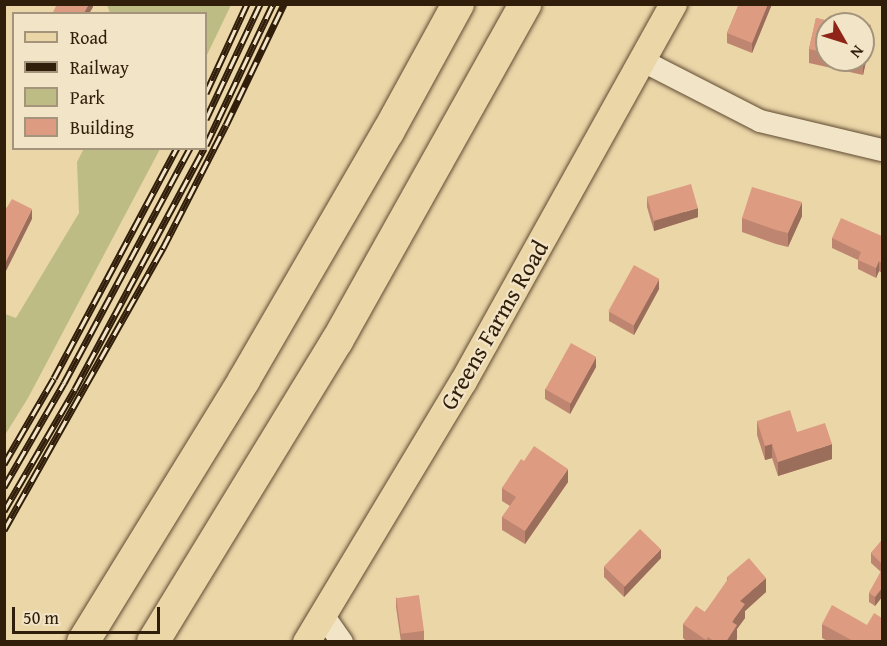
<!DOCTYPE html>
<style>
body{margin:0}
#map{position:relative;width:887px;height:646px;overflow:hidden;background:#ebd6a8;font-family:"Gentium Book Plus",serif}
div>[style]{position:absolute}
.green>*{inset:0;background:#bdbc84}
.roads{filter:drop-shadow(0 0 2px #5f4b32) drop-shadow(0 0 2px #5f4b32)}
.minor>*{height:22px;margin:-11px;padding:0 11px;transform-origin:11px;border-radius:11px;background:#f2e4c6}
.major>*{height:27px;margin:-13.5px;padding:0 13.5px;transform-origin:13.5px;border-radius:13.5px;background:#ebd6a8}
.highway>*{height:32px;margin:-16px;padding:0 16px;transform-origin:16px;border-radius:16px;background:#ebd6a8}
.rail>*{height:7px;margin-top:-3.5px;transform-origin:0;background:repeating-linear-gradient(90deg,#f2e4c6 0 14px,#301d0a 0 28px);box-sizing:border-box;border-block:2px solid #301d0a}
.wall>*{inset:0;background:#be8670}
.shaded-wall>*{inset:0;background:#9b6d5b}
.building>*{inset:0;background:#dd9c82;transform-origin:0 0}
span{translate:-50% -50%;white-space:nowrap;text-align:center;line-height:1.15;-webkit-text-stroke:4.5px #f2e4c6;paint-order:stroke}
.street-label{font-size:24px;color:#301d0a}
.frame{position:absolute;inset:0;border:6px solid #301d0a;pointer-events:none}
.legend{position:absolute;left:12px;top:12px;width:195px;height:138px;box-sizing:border-box;background:#f2e4c6;border:2px solid #a4947b;margin:0;padding:8px 10px;list-style:none;font-size:18px;color:#301d0a}
.legend li{display:flex;align-items:center;gap:12px;height:30px}
.legend b{width:30px;border:2px solid #a4947b}
.north{position:absolute;left:815px;top:12px;width:60px;height:60px;box-sizing:border-box;background:#f2e4c6;border:2px solid #a4947b;border-radius:50%;rotate:129deg;font-size:16px;font-weight:700;line-height:24px;text-align:center;color:#301d0a}
.north::after{content:'';display:block;margin:auto;width:21px;height:27px;background:#8f2418;clip-path:polygon(50% 0,100% 100%,50% 72%,0 100%)}
.scale{position:absolute;left:12px;top:607px;width:148px;height:27px;box-sizing:border-box;border:3px solid #301d0a;border-top:0;padding-left:8px;font-size:18px;line-height:21px;white-space:nowrap;color:#301d0a;-webkit-text-stroke:4px #f2e4c6;paint-order:stroke}
</style>
<div id="map">
<div class="green">
<div style="clip-path:polygon(107px 5px,107px 4px,231px 5px,206px 57px,206px 14px,110px 13px)"></div>
<div style="clip-path:polygon(84px 148px,160px 149px,28px 398px,5px 435px,5px 314px,16px 318px,79px 213px,77px 162px)"></div>
</div>
<div class="roads">
<div class="minor">
<div style="left:643px;top:61px;width:131px;rotate:27.1deg"></div>
<div style="left:760px;top:121px;width:125px;rotate:13.4deg"></div>
<div style="left:323px;top:615px;width:33px;rotate:55deg"></div>
</div>
<div class="major">
<div style="left:306px;top:642px;width:305px;rotate:-59deg"></div>
<div style="left:463px;top:381px;width:432px;rotate:-60.9deg"></div>
</div>
<div class="highway">
<div style="left:83px;top:642px;width:308px;rotate:-58.4deg"></div>
<div style="left:244px;top:380px;width:287px;rotate:-59.9deg"></div>
<div style="left:388px;top:132px;width:146px;rotate:-61.3deg"></div>
<div style="left:153px;top:642px;width:353px;rotate:-58.6deg"></div>
<div style="left:337px;top:341px;width:386px;rotate:-60.8deg"></div>
</div>
</div>
<div class="rail">
<div style="left:206px;top:93px;width:98px;rotate:-65.3deg"></div>
<div style="left:206px;top:119px;width:127px;rotate:-64.8deg"></div>
<div style="left:206px;top:145px;width:156px;rotate:-64.6deg"></div>
<div style="left:4px;top:464px;width:99px;rotate:-59.8deg"></div>
<div style="left:54px;top:378px;width:261px;rotate:-61.9deg"></div>
<div style="left:4px;top:487px;width:120px;rotate:-60deg"></div>
<div style="left:64px;top:383px;width:267px;rotate:-61.8deg"></div>
<div style="left:4px;top:511px;width:141px;rotate:-59.8deg"></div>
<div style="left:75px;top:389px;width:273px;rotate:-61.8deg"></div>
<div style="left:4px;top:530px;width:324px;rotate:-60.6deg"></div>
<div style="left:163px;top:248px;width:138px;rotate:-62.9deg"></div>
<div style="left:226px;top:125px;width:134px;rotate:-64.4deg"></div>
</div>
<div class="wall">
<div style="clip-path:polygon(739px 4px,772px 4px,752px 53px,727px 43px,727px 33px)"></div>
<div style="clip-path:polygon(evenodd,816px 18px,842px 24px,843px 19px,871px 25px,871px 39px,863px 75px,809px 63px,809px 49px,816px 18px,827px 24px,863px 24px,863px 60px,827px 60px,827px 24px)"></div>
<div style="clip-path:polygon(647px 198px,698px 217px,654px 231px,647px 207px)"></div>
<div style="clip-path:polygon(802px 216px,788px 247px,776px 244px,742px 232px,742px 218px)"></div>
<div style="clip-path:polygon(882px 236px,882px 273px,879px 271px,876px 278px,858px 269px,858px 260px,832px 248px,832px 238px)"></div>
<div style="clip-path:polygon(659px 289px,634px 335px,609px 321px,609px 312px)"></div>
<div style="clip-path:polygon(596px 367px,570px 414px,545px 399px,545px 389px)"></div>
<div style="clip-path:polygon(757px 421px,797px 432px,832px 459px,778px 476px,772px 458px,765px 460px,757px 435px)"></div>
<div style="clip-path:polygon(524px 461px,568px 482px,525px 544px,502px 530px,502px 517px,510px 506px,502px 501px,502px 488px)"></div>
<div style="clip-path:polygon(882px 540px,882px 597px,875px 606px,869px 602px,869px 593px,881px 572px,871px 563px,871px 553px)"></div>
<div style="clip-path:polygon(661px 558px,624px 597px,604px 577px,604px 567px)"></div>
<div style="clip-path:polygon(727px 577px,766px 592px,745px 611px,745px 618px,737px 629px,737px 639px,735px 642px,687px 642px,683px 638px,683px 624px,705px 612px,727px 582px)"></div>
<div style="clip-path:polygon(396px 597px,424px 631px,424px 641px,401px 642px,396px 607px)"></div>
<div style="clip-path:polygon(822px 624px,882px 642px,829px 642px,822px 638px)"></div>
</div>
<div class="shaded-wall">
<div style="clip-path:polygon(89px 4px,93px 4px,93px 7px,89px 14px,83px 14px)"></div>
<div style="clip-path:polygon(768px 4px,772px 4px,752px 53px,752px 43px)"></div>
<div style="clip-path:polygon(871px 25px,871px 39px,863px 75px,863px 61px)"></div>
<div style="clip-path:polygon(802px 202px,802px 216px,788px 247px,788px 233px)"></div>
<div style="clip-path:polygon(698px 208px,698px 217px,654px 231px,654px 221px)"></div>
<div style="clip-path:polygon(32px 209px,32px 219px,4px 275px,4px 265px)"></div>
<div style="clip-path:polygon(879px 261px,879px 271px,876px 278px,876px 268px)"></div>
<div style="clip-path:polygon(659px 279px,659px 289px,634px 335px,634px 325px)"></div>
<div style="clip-path:polygon(596px 357px,596px 367px,570px 414px,570px 404px)"></div>
<div style="clip-path:polygon(772px 444px,772px 458px,765px 460px,765px 446px)"></div>
<div style="clip-path:polygon(832px 444px,832px 459px,778px 476px,778px 462px)"></div>
<div style="clip-path:polygon(568px 469px,568px 482px,525px 544px,525px 531px)"></div>
<div style="clip-path:polygon(661px 549px,661px 558px,624px 597px,624px 587px)"></div>
<div style="clip-path:polygon(766px 578px,766px 592px,745px 611px,745px 618px,737px 629px,737px 639px,735px 642px,726px 642px,740px 601px)"></div>
<div style="clip-path:polygon(882px 588px,882px 597px,875px 606px,875px 597px)"></div>
</div>
<div class="building">
<div style="clip-path:polygon(57px 4px,89px 4px,83px 14px,52px 14px)"></div>
<div style="clip-path:polygon(739px 4px,768px 4px,752px 43px,727px 33px)"></div>
<div style="clip-path:polygon(816px 18px,842px 24px,843px 19px,871px 25px,863px 59px,863px 24px,827px 24px,827px 53px,809px 49px)"></div>
<div style="left:691px;top:184px;width:25px;height:46px;rotate:74deg"></div>
<div style="clip-path:polygon(752px 187px,802px 202px,788px 233px,776px 230px,742px 218px)"></div>
<div style="clip-path:polygon(12px 199px,32px 209px,4px 265px,4px 212px)"></div>
<div style="clip-path:polygon(841px 218px,882px 236px,882px 263px,879px 261px,876px 268px,858px 260px,861px 252px,832px 238px)"></div>
<div style="left:634px;top:265px;width:29px;height:53px;rotate:29deg"></div>
<div style="left:571px;top:343px;width:29px;height:53px;rotate:29deg"></div>
<div style="clip-path:polygon(790px 410px,797px 432px,825px 423px,832px 444px,778px 462px,772px 444px,765px 446px,757px 421px)"></div>
<div style="clip-path:polygon(534px 446px,568px 469px,525px 531px,502px 517px,516px 497px,502px 488px,521px 459px,524px 461px)"></div>
<div style="left:640px;top:529px;width:29px;height:52px;rotate:44deg"></div>
<div style="clip-path:polygon(882px 540px,882px 564px,871px 553px)"></div>
<div style="clip-path:polygon(749px 558px,766px 578px,740px 601px,745px 604px,732px 622px,737px 625px,726px 642px,715px 642px,708px 637px,706px 640px,683px 624px,696px 606px,705px 612px,728px 579px,727px 577px)"></div>
<div style="clip-path:polygon(882px 569px,882px 588px,875px 597px,869px 593px)"></div>
<div style="left:419px;top:595px;width:36px;height:23px;rotate:82deg"></div>
<div style="clip-path:polygon(832px 605px,867px 625px,874px 613px,882px 618px,882px 642px,855px 642px,822px 624px)"></div>
</div>
<div class="street-label">
<span style="left:494px;top:325px;rotate:-60deg">Greens Farms Road</span>
</div>
<div class="frame"></div>
<ul class="legend">
<li><b style="height:8px;background:#ebd6a8"></b>Road</li>
<li><b style="height:8px;background:#301d0a"></b>Railway</li>
<li><b style="height:16px;background:#bdbc84"></b>Park</li>
<li><b style="height:16px;background:#dd9c82"></b>Building</li>
</ul>
<div class="north">N</div>
<div class="scale">50 m</div>
</div>
